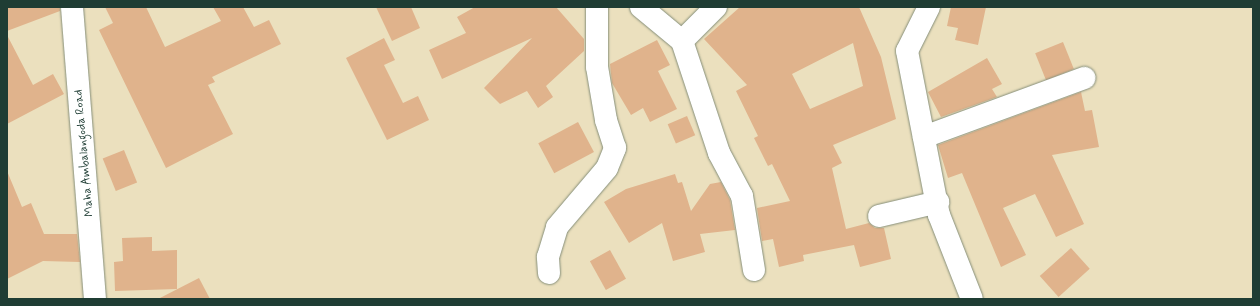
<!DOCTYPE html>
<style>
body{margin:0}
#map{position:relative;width:1260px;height:306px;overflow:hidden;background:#ebe0be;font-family:Mynerve,sans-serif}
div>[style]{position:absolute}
.building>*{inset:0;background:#e0b38c;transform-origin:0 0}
.roads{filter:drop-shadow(0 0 1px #858e79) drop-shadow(0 0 1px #858e79)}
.minor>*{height:22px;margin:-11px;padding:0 11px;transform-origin:11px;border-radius:11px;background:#fff}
span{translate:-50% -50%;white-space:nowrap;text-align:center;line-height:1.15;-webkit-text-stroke:3px #fff;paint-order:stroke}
.street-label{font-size:12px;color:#1f3d34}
.frame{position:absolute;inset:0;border:8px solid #1f3d34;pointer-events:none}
</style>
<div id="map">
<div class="building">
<div style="clip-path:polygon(7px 7px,60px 7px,60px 11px,7px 31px)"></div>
<div style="clip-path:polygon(105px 7px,146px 7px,165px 47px,221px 21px,213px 7px,243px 7px,254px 27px,269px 20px,281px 44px,212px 77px,215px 82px,208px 85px,233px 134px,166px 168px,99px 30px,113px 23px)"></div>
<div style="clip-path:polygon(376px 7px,411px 7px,420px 28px,392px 41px)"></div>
<div style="clip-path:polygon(475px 7px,556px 7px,584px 39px,584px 51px,546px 86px,553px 97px,538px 108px,527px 91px,500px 104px,484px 88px,532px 38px,442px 79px,429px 50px,466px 33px,457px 17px)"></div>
<div style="clip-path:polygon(evenodd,740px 7px,859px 7px,881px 57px,896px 119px,833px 145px,842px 163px,832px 168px,846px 229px,869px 223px,875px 228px,884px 228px,891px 259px,860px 267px,854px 245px,803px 255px,804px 261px,779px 267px,773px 239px,762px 241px,757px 208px,790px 201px,772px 164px,768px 166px,754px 138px,758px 136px,736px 91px,747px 85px,704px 39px,740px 7px,853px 43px,863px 86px,810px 109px,792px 74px,853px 43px)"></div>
<div style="clip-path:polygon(951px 7px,986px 7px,978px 45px,955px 40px,958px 28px,947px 26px)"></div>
<div style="clip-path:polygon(7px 35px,33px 85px,53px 74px,64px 94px,7px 124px)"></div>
<div style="clip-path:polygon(384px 38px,395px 60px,384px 65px,403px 103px,418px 96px,429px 120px,387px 140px,346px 58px)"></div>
<div style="clip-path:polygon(657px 40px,670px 65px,658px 71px,677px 109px,650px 122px,643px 108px,631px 115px,612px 83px,610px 64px)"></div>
<div style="left:1063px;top:42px;width:29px;height:30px;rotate:68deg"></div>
<div style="clip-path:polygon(987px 58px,1002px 84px,992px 89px,997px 97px,941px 117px,928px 92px)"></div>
<div style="clip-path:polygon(1081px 92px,1085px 111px,1092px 110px,1099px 147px,1052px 155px,1084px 224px,1056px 237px,1035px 194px,1003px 208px,1026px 255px,1001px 267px,962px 173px,948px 178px,938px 145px)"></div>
<div style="left:687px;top:116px;width:21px;height:21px;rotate:67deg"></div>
<div style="left:578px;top:122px;width:34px;height:45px;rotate:62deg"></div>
<div style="left:124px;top:150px;width:35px;height:23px;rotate:68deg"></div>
<div style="clip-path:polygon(7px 171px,22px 207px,31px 203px,44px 234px,77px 234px,80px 262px,43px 261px,7px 279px)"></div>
<div style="clip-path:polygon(675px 174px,678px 183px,682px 182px,691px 211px,710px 184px,721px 182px,730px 200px,735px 230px,700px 234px,705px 252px,673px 261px,662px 223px,629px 243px,604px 202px,626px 189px)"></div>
<div style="clip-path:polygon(152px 237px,152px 251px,177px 250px,177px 289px,115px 291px,114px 262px,123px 261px,122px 238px)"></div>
<div style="left:1071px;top:248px;width:28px;height:42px;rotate:48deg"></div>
<div style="left:610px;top:250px;width:33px;height:23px;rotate:61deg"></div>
<div style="clip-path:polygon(199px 278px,210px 299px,158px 299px)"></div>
</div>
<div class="roads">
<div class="minor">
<div style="left:72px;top:7px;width:293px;rotate:85.5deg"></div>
<div style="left:641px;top:7px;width:53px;rotate:39.7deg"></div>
<div style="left:682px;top:41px;width:118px;rotate:71.7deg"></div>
<div style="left:719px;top:153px;width:49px;rotate:61.9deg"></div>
<div style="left:742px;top:196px;width:75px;rotate:80.8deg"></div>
<div style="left:929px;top:7px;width:49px;rotate:116.6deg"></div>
<div style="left:907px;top:51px;width:167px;rotate:79deg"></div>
<div style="left:939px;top:215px;width:90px;rotate:68.6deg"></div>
<div style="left:682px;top:41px;width:48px;rotate:-45deg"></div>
<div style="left:924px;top:137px;width:171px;rotate:-20.2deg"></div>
<div style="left:879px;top:216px;width:61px;rotate:-13.3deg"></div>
<div style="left:549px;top:273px;width:16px;rotate:-94deg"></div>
<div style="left:548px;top:257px;width:31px;rotate:-73deg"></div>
<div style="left:557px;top:227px;width:77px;rotate:-49.7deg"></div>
<div style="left:607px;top:168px;width:22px;rotate:-68deg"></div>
<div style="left:615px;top:148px;width:29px;rotate:-108deg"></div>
<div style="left:606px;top:120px;width:54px;rotate:-99.6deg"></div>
<div style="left:597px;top:67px;width:60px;rotate:-90deg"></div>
</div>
</div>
<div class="street-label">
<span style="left:85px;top:153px;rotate:-95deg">Maha Ambalangoda Road</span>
</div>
<div class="frame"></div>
</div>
